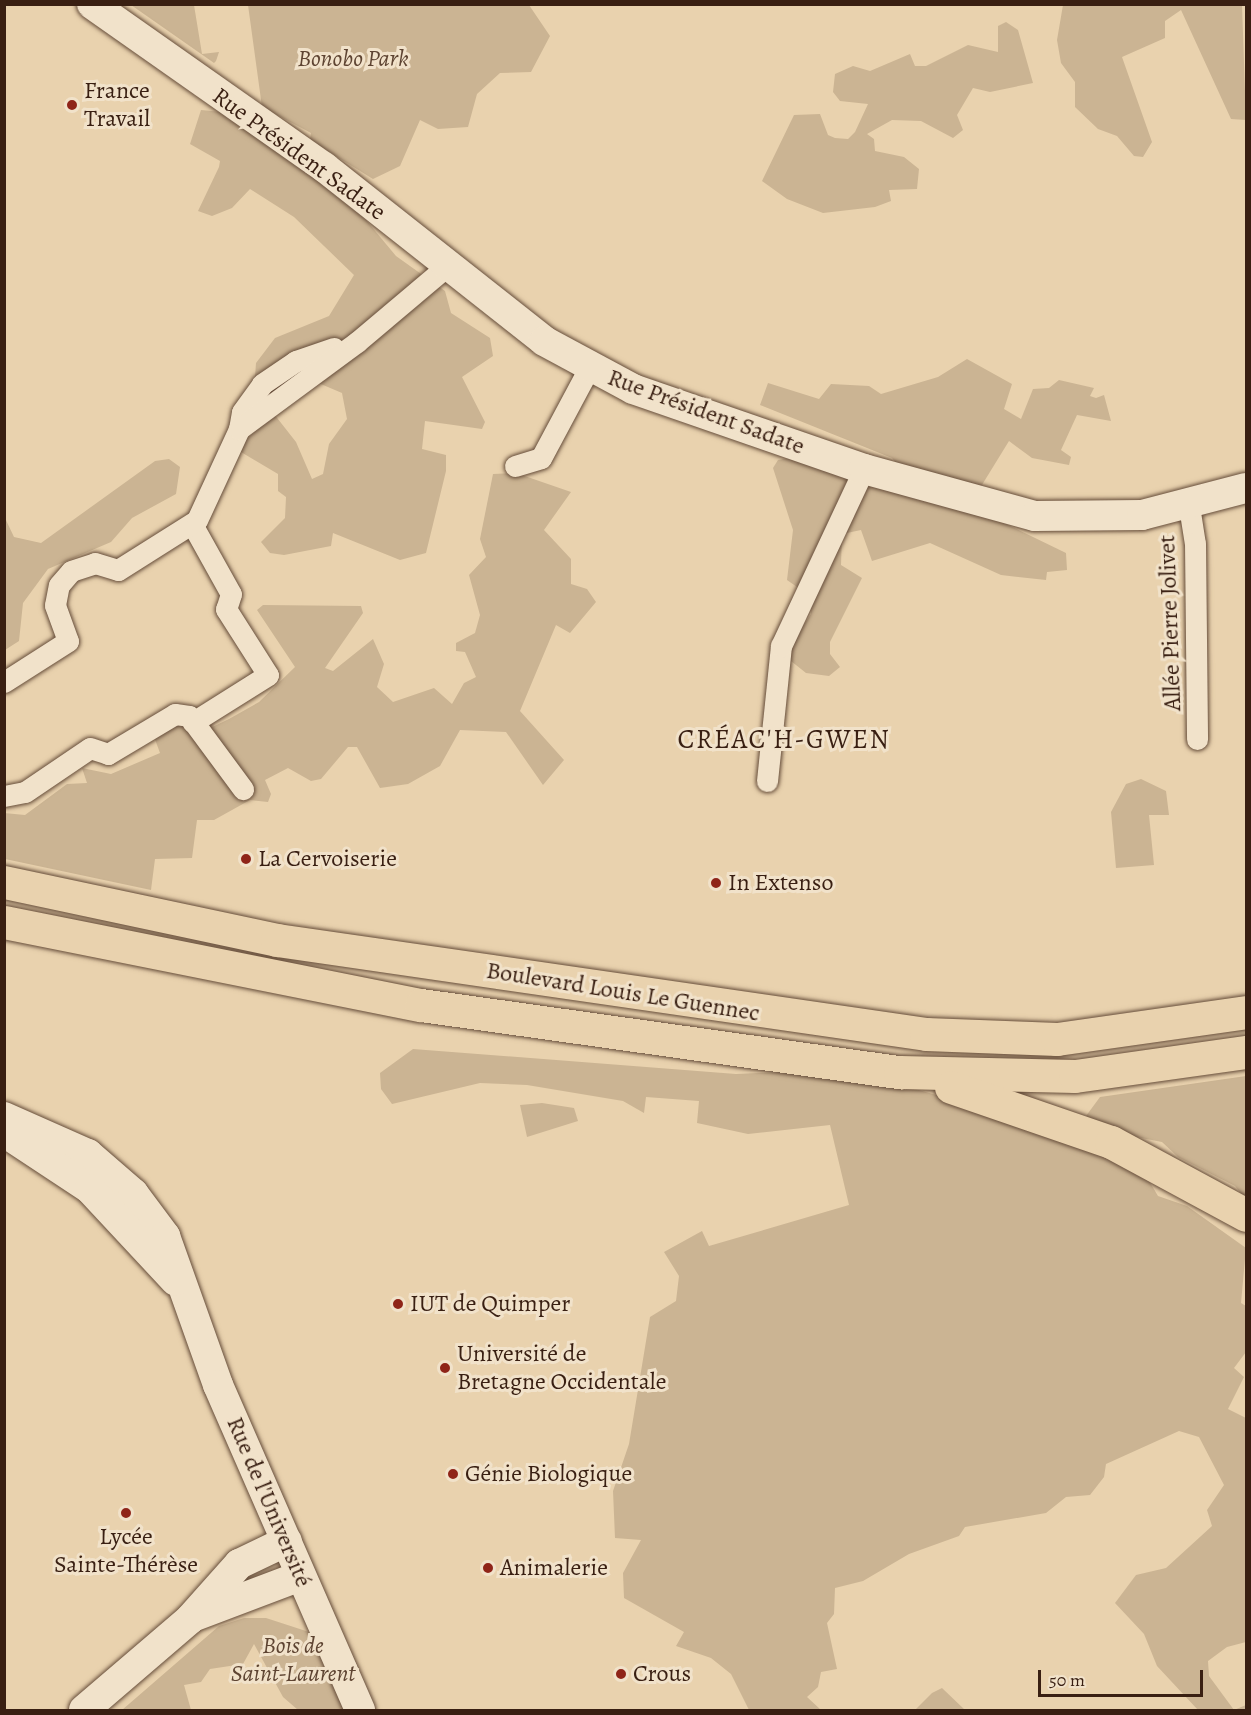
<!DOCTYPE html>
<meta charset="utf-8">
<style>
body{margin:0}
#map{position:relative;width:1251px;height:1715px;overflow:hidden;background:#e9d2ae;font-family:Alegreya,serif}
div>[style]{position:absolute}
.green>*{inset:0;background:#cbb493}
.roads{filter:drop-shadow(0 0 2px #654c39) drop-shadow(0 0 2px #654c39)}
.street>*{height:21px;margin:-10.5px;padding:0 10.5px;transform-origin:10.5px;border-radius:10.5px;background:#f1e2ca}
.secondary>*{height:30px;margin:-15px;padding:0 15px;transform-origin:15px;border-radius:15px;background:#f1e2ca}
.primary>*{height:33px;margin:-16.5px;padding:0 16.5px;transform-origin:16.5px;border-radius:16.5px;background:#e9d2ae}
.dots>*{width:16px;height:16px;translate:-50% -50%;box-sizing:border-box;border:3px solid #f1e2ca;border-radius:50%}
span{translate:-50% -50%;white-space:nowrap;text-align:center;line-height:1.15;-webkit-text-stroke:6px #f1e2ca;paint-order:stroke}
.park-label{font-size:24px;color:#5e4432;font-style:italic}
.poi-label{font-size:24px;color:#391f12}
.left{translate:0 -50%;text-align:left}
.street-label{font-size:24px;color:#391f12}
.quarter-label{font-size:27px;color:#391f12;letter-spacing:1.5px}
.frame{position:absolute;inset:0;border:6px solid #391f12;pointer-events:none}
.scale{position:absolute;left:1038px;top:1670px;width:165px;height:27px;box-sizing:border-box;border:3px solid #391f12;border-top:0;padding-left:8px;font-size:18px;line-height:21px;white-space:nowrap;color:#391f12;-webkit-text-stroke:4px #f1e2ca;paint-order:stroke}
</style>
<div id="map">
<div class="green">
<div style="clip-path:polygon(131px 5px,194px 5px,202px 54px,219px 52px,216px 61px,214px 63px)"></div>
<div style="clip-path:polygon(248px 5px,529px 5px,550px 36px,531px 72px,500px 73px,477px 94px,468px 127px,438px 129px,420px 120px,400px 166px,373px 179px,310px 140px,311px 133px,262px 107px)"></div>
<div style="clip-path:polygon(1063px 5px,1242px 5px,1246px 120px,1231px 119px,1181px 10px,1165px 21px,1165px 38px,1122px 57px,1152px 142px,1143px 157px,1134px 156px,1117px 136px,1098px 129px,1075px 107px,1075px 82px,1061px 63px,1057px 40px)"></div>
<div style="clip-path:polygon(1006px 22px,1018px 30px,1033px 83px,990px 92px,973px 88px,957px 115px,963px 130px,953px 138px,921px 121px,892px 120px,867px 134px,874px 139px,875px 151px,904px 157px,919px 169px,917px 189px,889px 190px,891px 201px,875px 207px,823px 213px,787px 199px,762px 181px,794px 115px,820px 114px,828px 135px,835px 138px,848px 139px,855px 132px,868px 104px,840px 101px,833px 92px,835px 74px,853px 66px,870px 71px,910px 54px,915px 66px,926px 66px,968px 45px,998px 52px,998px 26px)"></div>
<div style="clip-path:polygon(201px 110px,221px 112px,356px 208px,396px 256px,445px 291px,451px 313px,490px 338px,493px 356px,462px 377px,485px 422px,482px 429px,425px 421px,422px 449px,446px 455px,446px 471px,426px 553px,400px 560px,333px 533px,331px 546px,284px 555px,270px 553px,261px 542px,285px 518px,286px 497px,278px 491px,278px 474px,236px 449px,274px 414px,296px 442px,312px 479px,323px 474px,329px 444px,347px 419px,342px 393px,276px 365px,255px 377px,256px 363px,275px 338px,329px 316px,354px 275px,294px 217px,250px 189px,232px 208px,212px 216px,198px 211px,219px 167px,220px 161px,190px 144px)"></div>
<div style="clip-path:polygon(967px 359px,1012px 384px,1004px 409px,1021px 419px,1033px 389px,1049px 388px,1059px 380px,1094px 388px,1090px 396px,1096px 398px,1104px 395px,1111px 421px,1077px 415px,1061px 450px,1071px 457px,1069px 465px,1032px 458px,1009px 441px,969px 506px,1066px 553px,1067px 570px,1047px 572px,1046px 580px,1001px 575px,930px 543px,872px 561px,861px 530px,842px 534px,841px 565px,862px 578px,830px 642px,830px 654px,840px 667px,829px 676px,806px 673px,791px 661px,787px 650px,811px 614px,810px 596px,787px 580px,793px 530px,773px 468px,778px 460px,794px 457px,852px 480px,862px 491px,901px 469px,892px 458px,760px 405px,768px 383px,819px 399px,831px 384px,869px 386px,881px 394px,938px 377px)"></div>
<div style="clip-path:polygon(169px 459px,180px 467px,176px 494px,132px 518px,111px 542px,48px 569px,23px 603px,19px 641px,5px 650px,5px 518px,14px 537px,41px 543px,155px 461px)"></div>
<div style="clip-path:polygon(516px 473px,571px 492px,544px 530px,571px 559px,571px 584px,587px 589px,596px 602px,570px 633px,556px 625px,520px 711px,564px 760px,543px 785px,506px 732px,460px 730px,440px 766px,408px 784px,380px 788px,357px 747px,348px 747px,321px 779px,311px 781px,288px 768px,265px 780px,271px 794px,268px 802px,250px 800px,214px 820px,197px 820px,192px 858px,155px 859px,151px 890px,5px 859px,4px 813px,25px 815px,67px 784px,87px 783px,82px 768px,111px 774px,160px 753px,153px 734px,181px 720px,206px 730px,229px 719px,259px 702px,295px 667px,257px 610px,263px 605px,361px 606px,363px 613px,325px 668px,333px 671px,373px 639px,384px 664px,377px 687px,393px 702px,434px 688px,452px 704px,464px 683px,476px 677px,465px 652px,456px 651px,456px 643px,475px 633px,480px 615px,469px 575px,486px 557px,480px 539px,493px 474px)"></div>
<div style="clip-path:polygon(1141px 779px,1166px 791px,1169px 815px,1149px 815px,1154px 865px,1116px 868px,1111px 812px,1126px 784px)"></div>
<div style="clip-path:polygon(413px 1049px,736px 1074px,783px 1072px,915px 1089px,1040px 1124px,1108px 1129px,1086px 1116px,1100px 1097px,1246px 1076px,1246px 1200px,1235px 1186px,1178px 1157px,1162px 1142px,1121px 1134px,1158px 1196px,1187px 1206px,1246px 1248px,1241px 1303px,1246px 1306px,1246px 1352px,1234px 1368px,1244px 1377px,1228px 1409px,1246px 1418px,1246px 1642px,1227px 1647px,1208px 1661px,1209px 1676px,1234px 1710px,1246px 1705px,1246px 1710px,1198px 1710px,1157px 1666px,1144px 1634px,1115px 1603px,1136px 1575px,1166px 1568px,1212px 1526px,1207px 1510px,1224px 1485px,1199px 1437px,1179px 1431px,1106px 1464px,1104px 1477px,1090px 1495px,1066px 1497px,1046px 1513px,965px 1527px,959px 1536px,909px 1554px,863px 1581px,835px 1588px,834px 1614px,827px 1623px,837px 1669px,821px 1672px,818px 1687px,807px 1697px,821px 1710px,749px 1710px,731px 1674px,711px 1658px,676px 1646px,684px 1632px,624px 1598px,623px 1573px,641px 1540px,615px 1538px,613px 1491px,629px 1444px,650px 1317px,676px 1301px,679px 1276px,664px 1252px,702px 1231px,709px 1246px,849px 1205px,830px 1125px,748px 1134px,697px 1123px,699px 1101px,646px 1097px,644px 1113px,623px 1101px,527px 1085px,480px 1083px,392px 1104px,381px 1089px,380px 1073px)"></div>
<div style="clip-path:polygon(542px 1103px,574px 1108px,578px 1121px,527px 1137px,520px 1105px)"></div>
<div style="clip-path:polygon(244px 1618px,266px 1618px,309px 1632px,346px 1710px,298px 1710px,283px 1697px,254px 1644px,243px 1664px,210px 1669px,201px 1682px,184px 1685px,191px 1710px,122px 1710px,219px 1626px)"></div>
<div style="clip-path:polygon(942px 1688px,965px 1710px,915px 1710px,932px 1693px)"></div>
</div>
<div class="roads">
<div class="street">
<div style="left:239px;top:429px;width:17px;rotate:-80deg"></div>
<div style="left:242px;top:412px;width:34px;rotate:-54deg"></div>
<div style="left:262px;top:384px;width:41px;rotate:-34.1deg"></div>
<div style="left:296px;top:361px;width:40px;rotate:-18.9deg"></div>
<div style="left:515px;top:466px;width:27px;rotate:-17deg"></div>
<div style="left:541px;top:458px;width:102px;rotate:-61.9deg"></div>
<div style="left:1189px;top:506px;width:37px;rotate:81deg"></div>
<div style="left:1195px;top:543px;width:196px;rotate:89.4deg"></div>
<div style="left:192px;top:524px;width:80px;rotate:60.9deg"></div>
<div style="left:231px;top:594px;width:16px;rotate:108deg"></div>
<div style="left:226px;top:609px;width:78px;rotate:57.5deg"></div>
<div style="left:268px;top:675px;width:89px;rotate:147.9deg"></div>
<div style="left:4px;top:682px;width:76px;rotate:-32.6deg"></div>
<div style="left:68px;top:641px;width:38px;rotate:-110deg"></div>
<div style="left:55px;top:605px;width:20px;rotate:-79deg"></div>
<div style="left:59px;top:585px;width:18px;rotate:-49deg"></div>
<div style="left:71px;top:571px;width:25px;rotate:-18deg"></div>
<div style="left:95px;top:563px;width:24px;rotate:17deg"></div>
<div style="left:118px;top:570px;width:93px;rotate:-32.3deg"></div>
<div style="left:197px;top:520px;width:100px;rotate:-65.2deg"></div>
<div style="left:239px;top:429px;width:147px;rotate:-36.4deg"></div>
<div style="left:357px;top:342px;width:119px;rotate:-40.2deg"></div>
<div style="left:767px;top:781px;width:136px;rotate:-84.1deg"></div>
<div style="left:781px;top:646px;width:195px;rotate:-64.9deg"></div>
<div style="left:4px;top:796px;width:21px;rotate:-11deg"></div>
<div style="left:25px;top:792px;width:78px;rotate:-34.1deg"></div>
<div style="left:90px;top:748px;width:19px;rotate:18deg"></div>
<div style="left:108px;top:754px;width:78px;rotate:-30.8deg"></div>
<div style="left:175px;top:714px;width:14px;rotate:8deg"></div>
<div style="left:189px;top:716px;width:91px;rotate:53.5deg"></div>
</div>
<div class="secondary">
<div style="left:92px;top:4px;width:284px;rotate:35.1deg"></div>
<div style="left:324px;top:167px;width:280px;rotate:38.3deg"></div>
<div style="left:544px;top:341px;width:101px;rotate:28.3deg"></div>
<div style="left:633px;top:389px;width:244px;rotate:19.1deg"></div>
<div style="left:864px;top:469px;width:177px;rotate:15.4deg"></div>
<div style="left:1035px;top:516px;width:107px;rotate:-0.5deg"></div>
<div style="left:1142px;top:515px;width:107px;rotate:-14.6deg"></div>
<div style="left:4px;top:1117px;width:92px;rotate:23.8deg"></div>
<div style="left:88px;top:1154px;width:60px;rotate:40.9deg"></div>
<div style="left:133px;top:1193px;width:54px;rotate:53.3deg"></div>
<div style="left:165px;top:1236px;width:158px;rotate:70.4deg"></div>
<div style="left:218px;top:1385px;width:355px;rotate:66.4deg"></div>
<div style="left:4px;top:1132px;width:103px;rotate:33.5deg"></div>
<div style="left:90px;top:1189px;width:125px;rotate:47deg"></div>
<div style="left:195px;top:1616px;width:113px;rotate:-20.7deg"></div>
<div style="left:84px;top:1710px;width:140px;rotate:-40.6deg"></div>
<div style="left:190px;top:1619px;width:74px;rotate:-48.3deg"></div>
<div style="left:239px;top:1564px;width:53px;rotate:-25.6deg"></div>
</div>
<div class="primary">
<div style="left:4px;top:882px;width:279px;rotate:12deg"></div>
<div style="left:277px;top:940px;width:656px;rotate:8.24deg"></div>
<div style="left:926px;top:1034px;width:131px;rotate:2.2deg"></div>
<div style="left:1057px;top:1039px;width:191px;rotate:-8.1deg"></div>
<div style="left:4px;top:922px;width:425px;rotate:11.3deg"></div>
<div style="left:421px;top:1005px;width:484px;rotate:8deg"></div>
<div style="left:900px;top:1072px;width:175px;rotate:1.3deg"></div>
<div style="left:1075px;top:1076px;width:173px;rotate:-8deg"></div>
<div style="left:951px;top:1087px;width:169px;rotate:19deg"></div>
<div style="left:1111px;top:1142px;width:153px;rotate:28.4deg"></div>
</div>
</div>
<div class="dots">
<div style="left:72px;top:105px;background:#8f2418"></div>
<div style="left:246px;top:859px;background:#8f2418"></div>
<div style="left:716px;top:883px;background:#8f2418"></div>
<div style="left:398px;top:1304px;background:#8f2418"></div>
<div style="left:445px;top:1368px;background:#8f2418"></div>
<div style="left:453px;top:1474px;background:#8f2418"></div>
<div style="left:126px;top:1513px;background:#8f2418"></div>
<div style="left:488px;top:1568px;background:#8f2418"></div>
<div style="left:621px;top:1674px;background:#8f2418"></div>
</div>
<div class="park-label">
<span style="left:353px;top:59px">Bonobo Park</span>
<span style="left:293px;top:1660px">Bois de<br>Saint-Laurent</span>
</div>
<div class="poi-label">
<span class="left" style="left:84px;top:105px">France<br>Travail</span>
<span class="left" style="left:258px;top:859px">La Cervoiserie</span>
<span class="left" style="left:728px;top:883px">In Extenso</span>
<span class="left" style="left:410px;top:1304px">IUT de Quimper</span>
<span class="left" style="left:457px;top:1368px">Université de<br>Bretagne Occidentale</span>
<span class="left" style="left:465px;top:1474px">Génie Biologique</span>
<span style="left:126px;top:1551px">Lycée<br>Sainte-Thérèse</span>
<span class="left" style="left:500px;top:1568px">Animalerie</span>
<span class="left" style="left:633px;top:1674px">Crous</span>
</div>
<div class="street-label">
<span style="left:299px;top:154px;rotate:36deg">Rue Président Sadate</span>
<span style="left:706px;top:412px;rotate:20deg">Rue Président Sadate</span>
<span style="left:1170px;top:623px;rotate:-92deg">Allée Pierre Jolivet</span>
<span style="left:623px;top:992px;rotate:9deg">Boulevard Louis Le Guennec</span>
<span style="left:269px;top:1502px;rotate:67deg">Rue de l'Université</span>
</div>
<div class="quarter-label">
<span style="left:784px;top:740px">CRÉAC'H-GWEN</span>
</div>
<div class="frame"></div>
<div class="scale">50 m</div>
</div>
